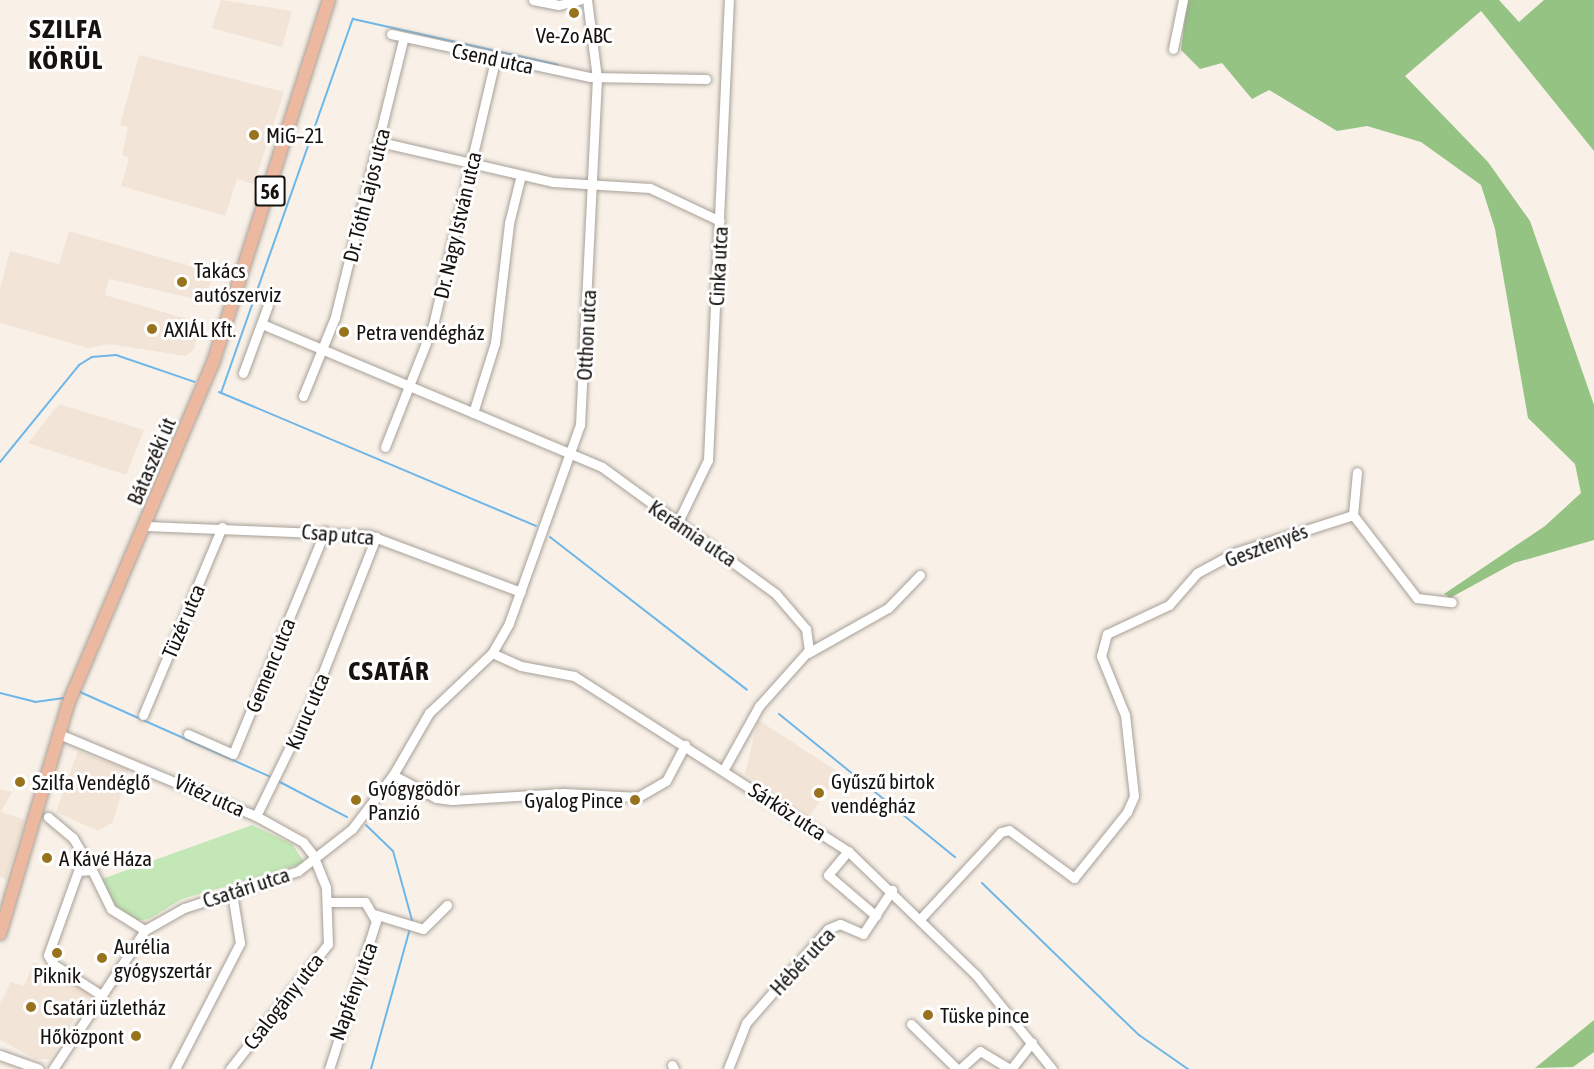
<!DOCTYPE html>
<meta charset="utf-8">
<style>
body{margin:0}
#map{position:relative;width:1594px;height:1069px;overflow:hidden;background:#f9f1e8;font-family:"Asap Condensed",sans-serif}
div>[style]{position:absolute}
.built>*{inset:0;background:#f2e4d6}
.green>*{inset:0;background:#c3e7b6}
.forest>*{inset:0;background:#94c383}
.stream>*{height:2px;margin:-1px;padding:0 1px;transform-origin:1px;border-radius:1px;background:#6eb6e8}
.roads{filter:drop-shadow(0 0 2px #a7a098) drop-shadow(0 0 2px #a7a098)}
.minor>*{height:9px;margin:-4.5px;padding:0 4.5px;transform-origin:4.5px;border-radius:4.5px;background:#fff}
.major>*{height:12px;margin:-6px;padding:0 6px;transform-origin:6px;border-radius:6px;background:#ecb9a0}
.dots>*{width:16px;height:16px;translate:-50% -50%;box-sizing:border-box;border:3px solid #fff;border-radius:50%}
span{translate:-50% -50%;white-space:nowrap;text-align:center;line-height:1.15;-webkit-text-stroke:6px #fff;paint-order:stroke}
.shield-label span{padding:2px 4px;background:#fff;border:2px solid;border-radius:4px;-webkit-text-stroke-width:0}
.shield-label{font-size:20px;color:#15120f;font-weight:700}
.poi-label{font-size:21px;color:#15120f}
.left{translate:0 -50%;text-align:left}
.right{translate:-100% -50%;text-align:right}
.street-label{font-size:21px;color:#15120f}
.district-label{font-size:27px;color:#15120f;font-weight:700;letter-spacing:1.5px}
</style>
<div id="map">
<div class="built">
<div style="clip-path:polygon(221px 0,292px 11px,282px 47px,212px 28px)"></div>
<div style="clip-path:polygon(139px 55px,284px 92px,254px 184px,237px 179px,225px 216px,121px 186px,129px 158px,122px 155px,128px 127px,120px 125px)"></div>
<div style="clip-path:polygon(69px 231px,214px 273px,204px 301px,109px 279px,105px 295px,201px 323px,194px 349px,186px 356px,109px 344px,88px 348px,0 323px,0 289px,10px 251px,59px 264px)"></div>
<div style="clip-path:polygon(59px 404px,144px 430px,126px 475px,28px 443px)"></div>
<div style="clip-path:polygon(758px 720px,840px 773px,809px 817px,745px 774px)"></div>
<div style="clip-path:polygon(78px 751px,128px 770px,113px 822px,98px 831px,56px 812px)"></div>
<div style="clip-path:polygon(0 789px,12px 792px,1px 812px,25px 820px,6px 879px,0 877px)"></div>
<div style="clip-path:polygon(34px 962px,90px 993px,50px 1059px,36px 1059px,0 1040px,0 1003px,11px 982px,24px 986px)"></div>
</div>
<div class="green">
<div style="clip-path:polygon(252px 825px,292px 844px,305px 863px,182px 899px,149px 919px,133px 921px,113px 905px,102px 879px)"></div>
</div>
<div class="forest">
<div style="clip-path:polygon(1187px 0,1499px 0,1519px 22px,1544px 0,1594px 0,1594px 151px,1481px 11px,1405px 76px,1488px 162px,1530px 221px,1594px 405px,1594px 540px,1514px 563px,1450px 598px,1444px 594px,1545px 526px,1581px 493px,1575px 464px,1528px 418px,1495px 229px,1481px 185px,1421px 142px,1367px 126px,1337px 131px,1269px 90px,1252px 99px,1222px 63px,1200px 69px,1181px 50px)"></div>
<div style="clip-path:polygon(1594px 1020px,1594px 1052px,1573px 1067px,1535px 1068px)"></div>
</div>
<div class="stream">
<div style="left:219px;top:392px;width:344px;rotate:22.9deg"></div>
<div style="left:221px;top:393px;width:397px;rotate:-70.6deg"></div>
<div style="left:353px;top:19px;width:210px;rotate:12.6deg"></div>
<div style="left:0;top:462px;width:125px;rotate:-50.8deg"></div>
<div style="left:79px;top:365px;width:15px;rotate:-32deg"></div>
<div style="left:92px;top:357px;width:24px;rotate:-5deg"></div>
<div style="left:116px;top:355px;width:83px;rotate:18.9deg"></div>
<div style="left:550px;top:537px;width:249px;rotate:37.8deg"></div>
<div style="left:80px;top:692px;width:211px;rotate:24deg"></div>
<div style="left:0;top:693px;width:36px;rotate:14deg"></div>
<div style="left:35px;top:702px;width:29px;rotate:-8deg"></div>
<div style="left:779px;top:714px;width:227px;rotate:39.1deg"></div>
<div style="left:278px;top:781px;width:78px;rotate:27.6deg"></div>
<div style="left:366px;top:825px;width:37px;rotate:44deg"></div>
<div style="left:393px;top:851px;width:72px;rotate:74.6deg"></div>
<div style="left:982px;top:883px;width:219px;rotate:44.1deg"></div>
<div style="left:1139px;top:1035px;width:60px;rotate:34.8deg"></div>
<div style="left:371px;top:1069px;width:146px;rotate:-74.5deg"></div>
</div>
<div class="roads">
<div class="minor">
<div style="left:533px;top:0;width:26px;rotate:11deg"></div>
<div style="left:559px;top:5px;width:21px;rotate:-14deg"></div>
<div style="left:391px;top:34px;width:204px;rotate:12.2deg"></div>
<div style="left:590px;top:77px;width:116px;rotate:1deg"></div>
<div style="left:1173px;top:49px;width:50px;rotate:-78.5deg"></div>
<div style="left:380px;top:142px;width:178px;rotate:13deg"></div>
<div style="left:553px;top:182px;width:97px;rotate:3.5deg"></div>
<div style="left:650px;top:188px;width:77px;rotate:25.2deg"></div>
<div style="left:262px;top:324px;width:369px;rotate:22.8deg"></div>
<div style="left:602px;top:467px;width:215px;rotate:36.1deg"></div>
<div style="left:776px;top:594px;width:46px;rotate:49.4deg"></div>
<div style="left:806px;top:629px;width:21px;rotate:82deg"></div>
<div style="left:809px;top:650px;width:75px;rotate:131.8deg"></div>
<div style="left:759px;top:706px;width:72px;rotate:119.1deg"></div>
<div style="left:243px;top:373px;width:72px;rotate:-69.8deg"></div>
<div style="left:303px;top:396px;width:85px;rotate:-67.9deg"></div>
<div style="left:335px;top:317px;width:288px;rotate:-76.2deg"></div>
<div style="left:473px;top:413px;width:73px;rotate:-72.6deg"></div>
<div style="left:495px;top:343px;width:121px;rotate:-83.3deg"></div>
<div style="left:509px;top:223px;width:49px;rotate:-76deg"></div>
<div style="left:385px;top:447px;width:131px;rotate:-68.5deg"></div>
<div style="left:433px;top:325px;width:272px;rotate:-76.8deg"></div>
<div style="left:1353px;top:515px;width:105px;rotate:52.4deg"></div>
<div style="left:1417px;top:598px;width:35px;rotate:7deg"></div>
<div style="left:1353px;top:515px;width:43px;rotate:-84.7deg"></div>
<div style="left:677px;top:524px;width:71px;rotate:-64.2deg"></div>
<div style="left:708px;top:460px;width:460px;rotate:-87.4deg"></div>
<div style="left:144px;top:526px;width:225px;rotate:2.3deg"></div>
<div style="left:369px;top:535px;width:162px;rotate:20.6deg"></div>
<div style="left:492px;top:653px;width:32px;rotate:24deg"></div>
<div style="left:521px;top:666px;width:54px;rotate:10.7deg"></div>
<div style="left:574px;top:676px;width:325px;rotate:32.6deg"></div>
<div style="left:848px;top:851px;width:178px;rotate:44.1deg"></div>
<div style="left:976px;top:975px;width:121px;rotate:51deg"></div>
<div style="left:808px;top:653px;width:92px;rotate:-29.4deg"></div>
<div style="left:888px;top:608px;width:46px;rotate:-45.9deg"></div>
<div style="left:143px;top:715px;width:204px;rotate:-67.2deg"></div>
<div style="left:59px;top:734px;width:213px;rotate:22.6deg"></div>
<div style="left:256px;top:816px;width:54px;rotate:29deg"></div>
<div style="left:303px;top:842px;width:16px;rotate:52deg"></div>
<div style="left:313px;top:855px;width:35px;rotate:68deg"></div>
<div style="left:326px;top:888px;width:56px;rotate:88deg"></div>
<div style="left:328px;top:944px;width:159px;rotate:128.1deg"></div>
<div style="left:188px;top:734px;width:49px;rotate:24deg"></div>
<div style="left:233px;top:754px;width:241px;rotate:-67.6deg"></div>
<div style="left:393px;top:775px;width:49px;rotate:28.1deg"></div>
<div style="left:436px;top:798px;width:16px;rotate:7deg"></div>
<div style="left:452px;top:800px;width:112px;rotate:-3.6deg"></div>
<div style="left:564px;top:793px;width:74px;rotate:3.1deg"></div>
<div style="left:638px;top:797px;width:32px;rotate:-30deg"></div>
<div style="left:666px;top:781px;width:41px;rotate:-62.2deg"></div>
<div style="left:256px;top:816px;width:120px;rotate:-63.9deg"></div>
<div style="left:309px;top:708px;width:184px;rotate:-68.6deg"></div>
<div style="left:48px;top:817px;width:33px;rotate:40deg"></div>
<div style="left:73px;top:838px;width:37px;rotate:59deg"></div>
<div style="left:848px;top:851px;width:31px;rotate:130deg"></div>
<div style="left:828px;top:875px;width:63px;rotate:40.5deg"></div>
<div style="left:328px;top:902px;width:37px"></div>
<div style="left:365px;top:902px;width:22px;rotate:60deg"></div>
<div style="left:376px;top:921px;width:155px;rotate:107.6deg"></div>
<div style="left:374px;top:914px;width:51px;rotate:17deg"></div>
<div style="left:423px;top:929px;width:34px;rotate:-45deg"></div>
<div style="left:921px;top:918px;width:117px;rotate:-47.1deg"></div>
<div style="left:1001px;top:832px;width:8px;rotate:-14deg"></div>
<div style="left:1009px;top:830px;width:81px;rotate:36.4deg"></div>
<div style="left:1074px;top:878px;width:85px;rotate:-51.2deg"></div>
<div style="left:1127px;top:812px;width:17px;rotate:-66deg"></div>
<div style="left:1134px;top:796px;width:81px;rotate:-96.3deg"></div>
<div style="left:1125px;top:715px;width:64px;rotate:-112.1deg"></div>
<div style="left:1101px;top:656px;width:23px;rotate:-75deg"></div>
<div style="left:1107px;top:634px;width:68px;rotate:-25.1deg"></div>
<div style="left:1169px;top:605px;width:43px;rotate:-48.8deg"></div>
<div style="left:1197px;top:573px;width:42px;rotate:-28.4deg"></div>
<div style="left:1234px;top:553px;width:125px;rotate:-17.7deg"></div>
<div style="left:101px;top:995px;width:57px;rotate:-147.1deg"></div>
<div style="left:53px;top:964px;width:10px;rotate:-119deg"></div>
<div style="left:48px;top:955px;width:89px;rotate:-70.3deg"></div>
<div style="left:78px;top:871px;width:14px;rotate:-4deg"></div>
<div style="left:92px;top:870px;width:43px;rotate:64deg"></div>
<div style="left:111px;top:909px;width:40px;rotate:32deg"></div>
<div style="left:911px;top:1024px;width:64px;rotate:44.4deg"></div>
<div style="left:0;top:1055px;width:41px;rotate:19.7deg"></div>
<div style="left:672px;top:1065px;width:4px;rotate:63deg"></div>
<div style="left:53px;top:1069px;width:167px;rotate:-56.5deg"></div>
<div style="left:145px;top:930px;width:45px;rotate:-29.4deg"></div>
<div style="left:184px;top:908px;width:120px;rotate:-18deg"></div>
<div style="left:298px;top:871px;width:68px;rotate:-37.9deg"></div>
<div style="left:352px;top:829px;width:68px;rotate:-52.8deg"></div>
<div style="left:393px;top:775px;width:72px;rotate:-59.9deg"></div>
<div style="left:429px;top:713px;width:87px;rotate:-43.6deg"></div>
<div style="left:492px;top:653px;width:34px;rotate:-60deg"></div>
<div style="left:509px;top:623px;width:210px;rotate:-70.3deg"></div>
<div style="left:580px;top:425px;width:347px;rotate:-87.2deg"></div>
<div style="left:597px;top:78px;width:79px;rotate:-97.3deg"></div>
<div style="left:175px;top:1069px;width:142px;rotate:-62.7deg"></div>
<div style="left:240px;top:943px;width:51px;rotate:-99.1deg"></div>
<div style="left:728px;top:1069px;width:49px;rotate:-68.6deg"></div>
<div style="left:746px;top:1023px;width:125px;rotate:-48.9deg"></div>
<div style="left:828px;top:929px;width:13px;rotate:-23deg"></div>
<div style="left:840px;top:924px;width:25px;rotate:23deg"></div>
<div style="left:863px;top:934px;width:53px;rotate:-56.6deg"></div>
<div style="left:960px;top:1069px;width:27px;rotate:-42deg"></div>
<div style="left:980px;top:1051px;width:35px;rotate:31deg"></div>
<div style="left:1011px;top:1069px;width:34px;rotate:-52deg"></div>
</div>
<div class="major">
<div style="left:0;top:934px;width:240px;rotate:-73.5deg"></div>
<div style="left:68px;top:704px;width:371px;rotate:-67deg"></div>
<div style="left:213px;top:363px;width:381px;rotate:-72.3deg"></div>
</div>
</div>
<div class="dots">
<div style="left:574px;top:13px;background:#96731c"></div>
<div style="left:254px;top:135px;background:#96731c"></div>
<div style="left:182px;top:282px;background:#96731c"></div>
<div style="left:152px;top:329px;background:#96731c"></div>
<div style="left:344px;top:332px;background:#96731c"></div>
<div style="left:20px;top:782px;background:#96731c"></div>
<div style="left:819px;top:793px;background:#96731c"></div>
<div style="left:356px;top:800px;background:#96731c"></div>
<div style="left:635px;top:800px;background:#96731c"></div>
<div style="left:47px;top:858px;background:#96731c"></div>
<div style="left:57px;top:953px;background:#96731c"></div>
<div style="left:102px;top:958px;background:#96731c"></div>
<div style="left:31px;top:1007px;background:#96731c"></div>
<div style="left:928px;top:1015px;background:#96731c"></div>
<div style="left:136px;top:1036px;background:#96731c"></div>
</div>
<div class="shield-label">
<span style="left:270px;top:191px">56</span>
</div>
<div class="poi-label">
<span style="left:574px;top:35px">Ve-Zo ABC</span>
<span class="left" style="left:266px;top:135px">MiG–21</span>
<span class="left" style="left:194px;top:282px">Takács<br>autószerviz</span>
<span class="left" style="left:164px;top:329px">AXIÁL Kft.</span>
<span class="left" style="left:356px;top:332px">Petra vendégház</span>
<span class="left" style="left:831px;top:793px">Gyűszű birtok<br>vendégház</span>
<span class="left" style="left:32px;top:782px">Szilfa Vendéglő</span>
<span class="left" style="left:368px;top:800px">Gyógygödör<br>Panzió</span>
<span class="right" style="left:623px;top:800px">Gyalog Pince</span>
<span class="left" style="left:59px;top:858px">A Kávé Háza</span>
<span class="left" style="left:114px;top:958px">Aurélia<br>gyógyszertár</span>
<span style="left:57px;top:975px">Piknik</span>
<span class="left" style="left:43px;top:1007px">Csatári üzletház</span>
<span class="left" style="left:940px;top:1015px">Tüske pince</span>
<span class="right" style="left:124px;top:1036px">Hőközpont</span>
</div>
<div class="street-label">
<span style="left:493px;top:58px;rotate:12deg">Csend utca</span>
<span style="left:366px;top:195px;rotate:-76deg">Dr. Tóth Lajos utca</span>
<span style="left:457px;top:225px;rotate:-77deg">Dr. Nagy István utca</span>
<span style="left:718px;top:266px;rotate:-87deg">Cinka utca</span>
<span style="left:586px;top:335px;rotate:-87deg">Otthon utca</span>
<span style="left:151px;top:461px;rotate:-67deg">Bátaszéki út</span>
<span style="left:693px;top:533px;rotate:34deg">Kerámia utca</span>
<span style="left:338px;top:534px;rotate:5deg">Csap utca</span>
<span style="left:1266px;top:545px;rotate:-21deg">Gesztenyés</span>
<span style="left:183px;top:621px;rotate:-67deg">Tüzér utca</span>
<span style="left:270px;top:665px;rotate:-68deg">Gemenc utca</span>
<span style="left:307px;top:711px;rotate:-67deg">Kuruc utca</span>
<span style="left:210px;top:795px;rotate:24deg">Vitéz utca</span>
<span style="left:788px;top:811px;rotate:33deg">Sárköz utca</span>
<span style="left:246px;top:887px;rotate:-18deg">Csatári utca</span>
<span style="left:802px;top:961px;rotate:-47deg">Hébér utca</span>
<span style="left:353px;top:991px;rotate:-70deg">Napfény utca</span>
<span style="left:283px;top:1001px;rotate:-52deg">Csalogány utca</span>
</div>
<div class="district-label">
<span style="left:66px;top:44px">SZILFA<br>KÖRÜL</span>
<span style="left:389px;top:671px">CSATÁR</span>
</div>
</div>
